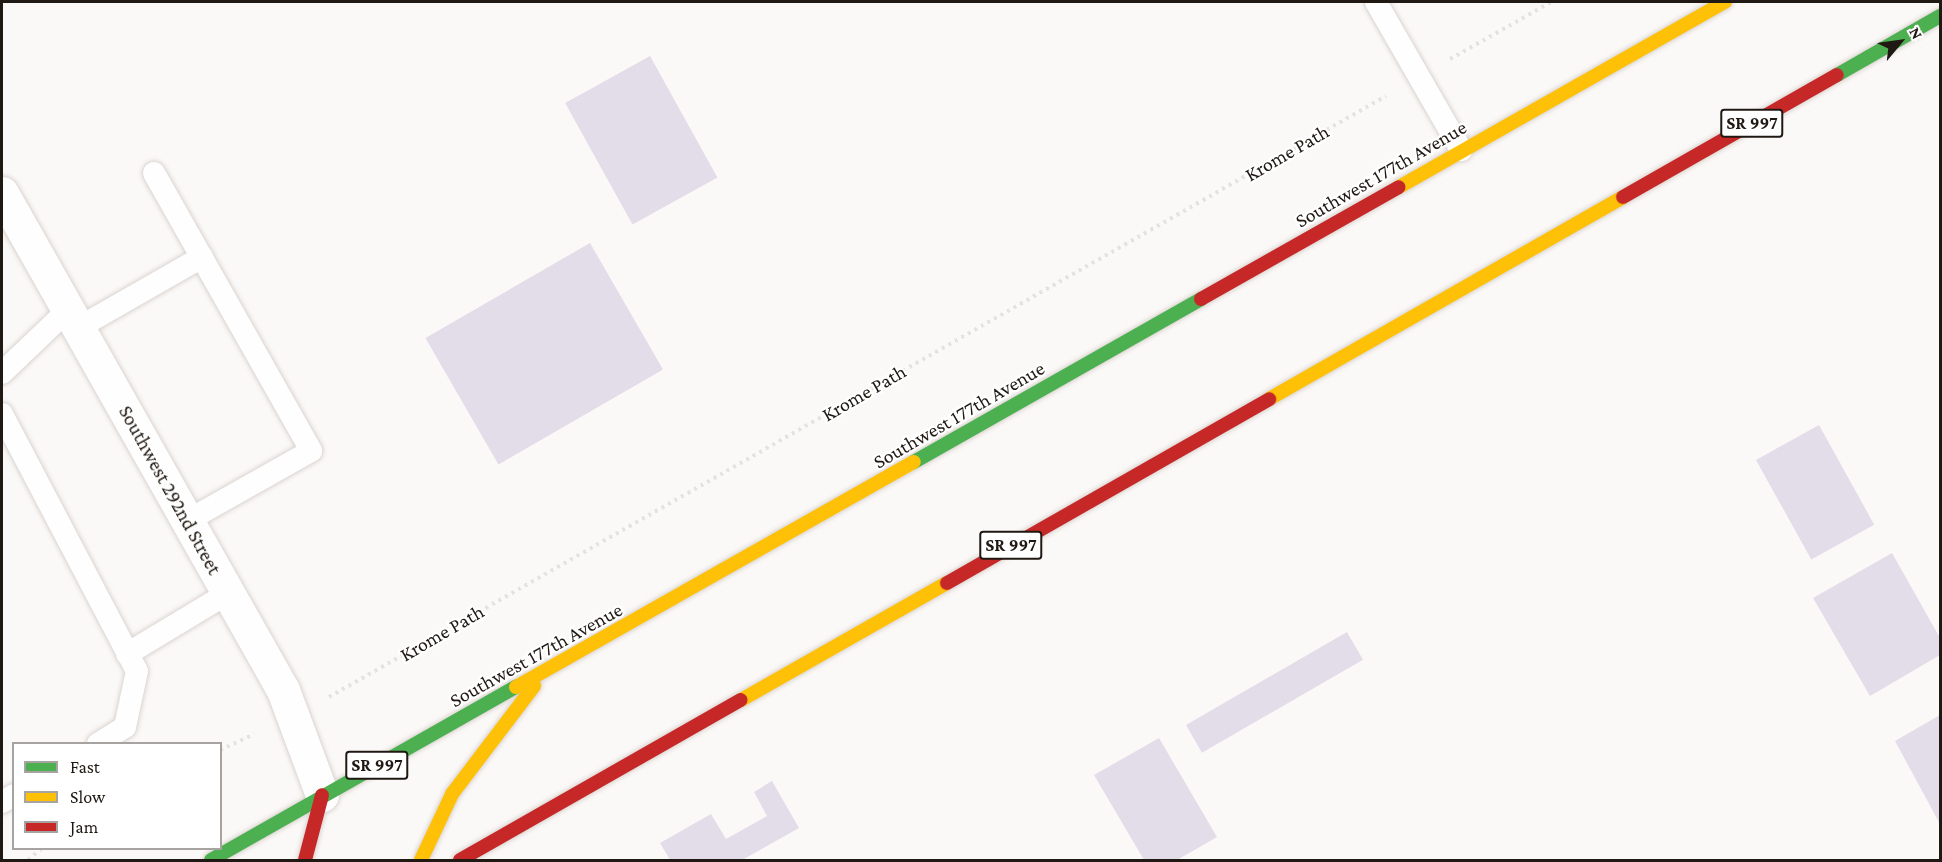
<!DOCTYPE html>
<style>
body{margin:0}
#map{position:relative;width:1942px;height:862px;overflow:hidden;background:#fbf9f7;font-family:"Crimson Pro",serif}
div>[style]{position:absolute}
.building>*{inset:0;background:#e3dce9;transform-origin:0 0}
.path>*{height:4px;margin-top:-2px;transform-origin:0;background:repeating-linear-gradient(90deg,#e4e3e2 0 3px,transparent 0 7.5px)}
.roads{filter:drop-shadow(0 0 2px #dad4d1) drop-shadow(0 0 2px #dad4d1)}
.lane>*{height:22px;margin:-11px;padding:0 11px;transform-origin:11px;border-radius:11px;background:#fefefe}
.street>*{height:33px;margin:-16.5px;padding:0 16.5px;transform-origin:16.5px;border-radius:16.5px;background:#fefefe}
.fast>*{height:14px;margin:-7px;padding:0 7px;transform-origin:7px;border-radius:7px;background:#4caf50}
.slow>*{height:14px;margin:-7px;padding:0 7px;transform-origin:7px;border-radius:7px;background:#ffc107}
.jam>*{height:14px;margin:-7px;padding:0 7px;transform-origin:7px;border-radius:7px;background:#c62828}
span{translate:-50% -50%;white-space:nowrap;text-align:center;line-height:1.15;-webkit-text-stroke:4.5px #fff;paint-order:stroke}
.shield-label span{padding:2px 4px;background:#fff;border:2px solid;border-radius:4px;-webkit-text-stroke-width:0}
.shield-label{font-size:18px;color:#201913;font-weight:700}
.street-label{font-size:20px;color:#201913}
.frame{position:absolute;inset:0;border:3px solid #201913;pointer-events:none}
.legend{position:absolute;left:12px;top:742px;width:210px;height:108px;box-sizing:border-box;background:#fff;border:2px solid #a6a3a1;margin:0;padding:8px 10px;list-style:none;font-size:18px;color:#201913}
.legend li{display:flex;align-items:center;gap:12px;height:30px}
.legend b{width:30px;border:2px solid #a6a3a1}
.north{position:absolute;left:1870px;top:12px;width:60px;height:60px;-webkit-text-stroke:4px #fff;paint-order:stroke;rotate:61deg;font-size:16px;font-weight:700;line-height:24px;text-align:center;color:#201913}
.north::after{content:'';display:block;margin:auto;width:21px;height:27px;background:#201913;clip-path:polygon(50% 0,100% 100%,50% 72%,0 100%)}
</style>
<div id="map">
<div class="building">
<div style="left:650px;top:56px;width:139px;height:97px;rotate:61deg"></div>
<div style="left:590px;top:243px;width:146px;height:190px;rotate:60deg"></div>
<div style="left:1819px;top:425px;width:114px;height:72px;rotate:61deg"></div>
<div style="clip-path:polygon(1892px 553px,1940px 638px,1940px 655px,1870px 696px,1813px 598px)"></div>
<div style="left:1347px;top:632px;width:32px;height:186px;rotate:60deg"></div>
<div style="clip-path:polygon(1940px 715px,1940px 824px,1895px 741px)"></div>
<div style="clip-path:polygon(1159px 738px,1217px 837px,1177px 860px,1144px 860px,1094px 775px)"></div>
<div style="clip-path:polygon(772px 781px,799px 828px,742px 860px,670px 860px,660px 843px,711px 814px,726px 839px,767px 816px,754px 792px)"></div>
</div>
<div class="path">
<div style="left:1450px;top:59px;width:116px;rotate:-29.4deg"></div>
<div style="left:329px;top:697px;width:1216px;rotate:-29.62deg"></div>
<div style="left:220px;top:750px;width:38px;rotate:-25deg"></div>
<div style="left:28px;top:860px;width:18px;rotate:-41deg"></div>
</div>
<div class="roads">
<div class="lane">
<div style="left:1376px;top:2px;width:171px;rotate:60.1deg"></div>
<div style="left:154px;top:173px;width:319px;rotate:60.5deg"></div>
<div style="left:311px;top:451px;width:142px;rotate:150.6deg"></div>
<div style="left:78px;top:328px;width:143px;rotate:-29.8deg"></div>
<div style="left:2px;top:373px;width:91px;rotate:-43.7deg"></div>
<div style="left:2px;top:414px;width:290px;rotate:62.3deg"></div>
<div style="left:137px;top:671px;width:57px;rotate:102.1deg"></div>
<div style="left:125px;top:727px;width:32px;rotate:148deg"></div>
<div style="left:127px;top:654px;width:118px;rotate:-31.1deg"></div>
<div style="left:2px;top:802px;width:14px;rotate:-30deg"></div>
</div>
<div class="street">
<div style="left:2px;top:193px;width:571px;rotate:60.52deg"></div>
<div style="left:283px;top:690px;width:112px;rotate:69.6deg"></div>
</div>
<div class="fast">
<div style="left:1837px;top:75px;width:119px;rotate:-29.8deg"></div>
<div style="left:914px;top:462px;width:330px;rotate:-29.6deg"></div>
<div style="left:211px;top:860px;width:351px;rotate:-29.6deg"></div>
</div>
<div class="slow">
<div style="left:1399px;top:187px;width:375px;rotate:-29.6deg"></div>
<div style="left:1269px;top:399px;width:408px;rotate:-29.7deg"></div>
<div style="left:516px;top:687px;width:457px;rotate:-29.5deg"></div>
<div style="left:741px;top:700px;width:237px;rotate:-29.6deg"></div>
<div style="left:421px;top:860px;width:73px;rotate:-64.8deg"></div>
<div style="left:452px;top:794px;width:136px;rotate:-52.8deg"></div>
</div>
<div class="jam">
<div style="left:1623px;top:197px;width:246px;rotate:-29.7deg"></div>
<div style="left:1201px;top:299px;width:227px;rotate:-29.5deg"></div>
<div style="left:947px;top:583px;width:371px;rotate:-29.7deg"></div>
<div style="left:305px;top:860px;width:67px;rotate:-75.3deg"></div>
<div style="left:460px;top:860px;width:323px;rotate:-29.7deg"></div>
</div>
</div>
<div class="shield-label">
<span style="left:1752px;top:123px">SR 997</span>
<span style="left:1011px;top:545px">SR 997</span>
<span style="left:377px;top:765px">SR 997</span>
</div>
<div class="street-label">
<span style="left:1287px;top:153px;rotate:-30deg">Krome Path</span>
<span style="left:1381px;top:174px;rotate:-30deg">Southwest 177th Avenue</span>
<span style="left:864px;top:393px;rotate:-30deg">Krome Path</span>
<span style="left:959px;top:415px;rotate:-30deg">Southwest 177th Avenue</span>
<span style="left:170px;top:490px;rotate:61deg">Southwest 292nd Street</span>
<span style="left:442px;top:633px;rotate:-30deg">Krome Path</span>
<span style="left:536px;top:655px;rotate:-29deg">Southwest 177th Avenue</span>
</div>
<div class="frame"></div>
<ul class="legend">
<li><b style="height:8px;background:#4caf50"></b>Fast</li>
<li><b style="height:8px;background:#ffc107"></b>Slow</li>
<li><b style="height:8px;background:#c62828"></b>Jam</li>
</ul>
<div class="north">N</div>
</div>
